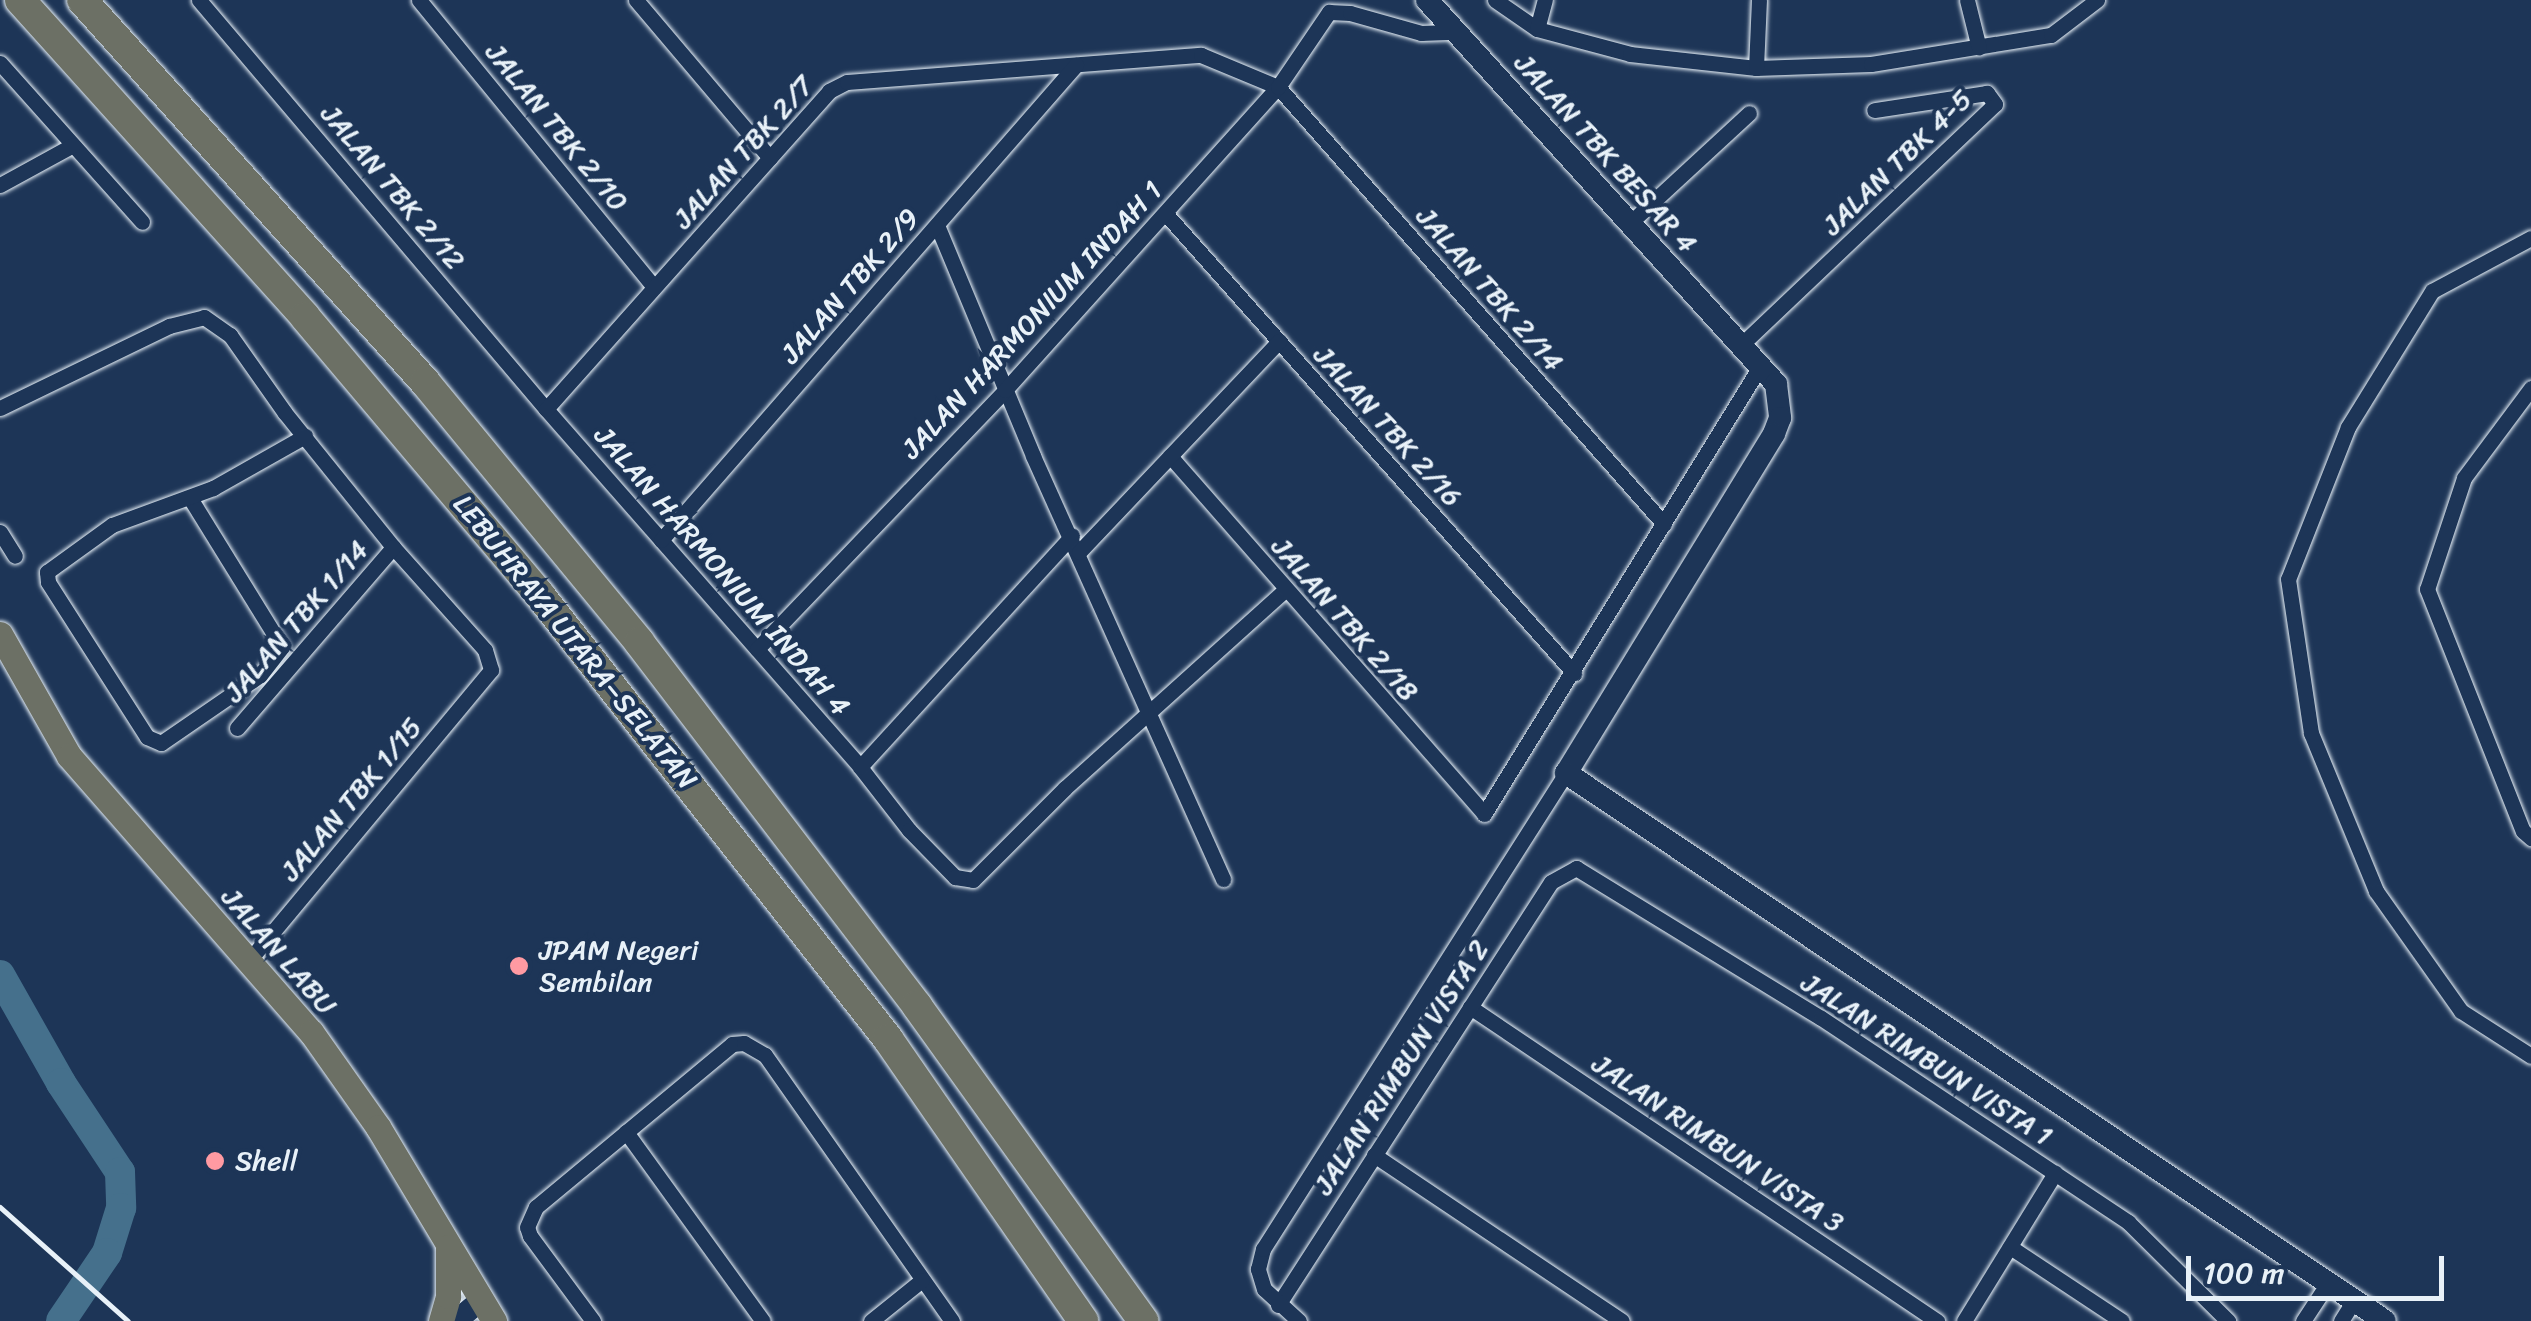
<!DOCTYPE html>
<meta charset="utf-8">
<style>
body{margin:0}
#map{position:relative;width:2531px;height:1321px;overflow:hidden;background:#1d3557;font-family:Sriracha,sans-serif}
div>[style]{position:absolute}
.river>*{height:30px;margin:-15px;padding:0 15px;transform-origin:15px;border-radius:15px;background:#45708c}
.roads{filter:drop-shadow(0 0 2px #e8f1f8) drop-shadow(0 0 2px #e8f1f8)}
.street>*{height:15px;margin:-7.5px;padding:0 7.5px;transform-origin:7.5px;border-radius:7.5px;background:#1d3557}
.secondary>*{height:22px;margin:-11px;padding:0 11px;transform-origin:11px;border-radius:11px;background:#1d3557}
.primary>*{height:25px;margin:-12.5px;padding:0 12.5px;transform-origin:12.5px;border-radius:12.5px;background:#6c7065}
.highway>*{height:30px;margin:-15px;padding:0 15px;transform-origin:15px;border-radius:15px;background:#6c7065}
.rail>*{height:5px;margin:-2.5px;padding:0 2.5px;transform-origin:2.5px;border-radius:2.5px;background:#e8f1f8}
.dots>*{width:28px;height:28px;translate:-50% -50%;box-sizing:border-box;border:5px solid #1d3557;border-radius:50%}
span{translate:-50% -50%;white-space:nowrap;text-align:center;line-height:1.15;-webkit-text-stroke:8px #1d3557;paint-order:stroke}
.street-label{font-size:28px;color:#e8f1f8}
.poi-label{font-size:28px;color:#e8f1f8}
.left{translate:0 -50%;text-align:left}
.scale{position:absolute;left:2186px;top:1256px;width:258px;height:45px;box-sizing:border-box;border:5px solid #e8f1f8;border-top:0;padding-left:12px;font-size:30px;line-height:35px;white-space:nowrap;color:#e8f1f8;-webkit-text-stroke:8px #1d3557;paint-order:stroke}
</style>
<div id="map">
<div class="river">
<div style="left:0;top:975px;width:124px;rotate:60.5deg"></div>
<div style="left:61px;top:1083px;width:107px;rotate:56.5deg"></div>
<div style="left:120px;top:1172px;width:36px;rotate:88deg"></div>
<div style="left:121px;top:1208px;width:47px;rotate:107.3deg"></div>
<div style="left:107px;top:1253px;width:82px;rotate:124.1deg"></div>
</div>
<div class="roads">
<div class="street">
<div style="left:199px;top:0;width:536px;rotate:49.69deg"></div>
<div style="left:546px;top:409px;width:476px;rotate:48.7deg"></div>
<div style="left:860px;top:767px;width:80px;rotate:52.1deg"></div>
<div style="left:909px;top:830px;width:66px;rotate:45.6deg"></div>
<div style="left:955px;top:877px;width:18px;rotate:9deg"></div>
<div style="left:973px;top:880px;width:130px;rotate:-45deg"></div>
<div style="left:1065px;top:788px;width:297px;rotate:-42deg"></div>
<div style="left:419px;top:0;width:371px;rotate:50.7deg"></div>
<div style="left:636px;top:0;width:207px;rotate:49.7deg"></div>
<div style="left:1495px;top:0;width:51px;rotate:34.6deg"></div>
<div style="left:1537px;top:29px;width:96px;rotate:15deg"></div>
<div style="left:1630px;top:54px;width:127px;rotate:6.3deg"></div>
<div style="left:1756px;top:68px;width:115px;rotate:-2deg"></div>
<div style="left:1871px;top:64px;width:182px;rotate:-9.2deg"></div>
<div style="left:2051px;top:35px;width:58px;rotate:-37.3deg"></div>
<div style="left:1967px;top:0;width:49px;rotate:76deg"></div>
<div style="left:1537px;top:29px;width:30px;rotate:-75deg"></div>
<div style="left:0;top:63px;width:213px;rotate:48.2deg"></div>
<div style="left:1756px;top:68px;width:68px;rotate:-87.5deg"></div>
<div style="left:0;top:185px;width:83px;rotate:-28.7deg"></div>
<div style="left:1165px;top:213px;width:616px;rotate:48.36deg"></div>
<div style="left:1630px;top:223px;width:162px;rotate:-42.7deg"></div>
<div style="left:937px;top:225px;width:250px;rotate:67.4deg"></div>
<div style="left:1033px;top:456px;width:464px;rotate:65.8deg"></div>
<div style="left:2531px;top:238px;width:112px;rotate:151.8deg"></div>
<div style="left:2432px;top:291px;width:160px;rotate:121.7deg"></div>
<div style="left:2348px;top:427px;width:163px;rotate:111.5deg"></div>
<div style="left:2288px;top:579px;width:156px;rotate:81.5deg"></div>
<div style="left:2311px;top:733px;width:171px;rotate:67.6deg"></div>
<div style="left:2376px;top:891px;width:147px;rotate:54.7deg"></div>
<div style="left:2461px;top:1011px;width:83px;rotate:32.7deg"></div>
<div style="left:1741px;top:345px;width:350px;rotate:-43.5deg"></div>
<div style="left:1995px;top:104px;width:14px;rotate:-126deg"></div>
<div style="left:1987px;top:93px;width:114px;rotate:171.4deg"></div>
<div style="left:2531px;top:388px;width:112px;rotate:126.7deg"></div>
<div style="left:2464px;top:478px;width:117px;rotate:108.4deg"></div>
<div style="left:2427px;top:589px;width:260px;rotate:68.4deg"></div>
<div style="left:2523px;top:831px;width:11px;rotate:41deg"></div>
<div style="left:0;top:408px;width:188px;rotate:-25.9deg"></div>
<div style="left:169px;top:326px;width:36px;rotate:-14deg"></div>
<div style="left:204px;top:317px;width:32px;rotate:35deg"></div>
<div style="left:230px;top:335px;width:95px;rotate:54.8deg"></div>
<div style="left:285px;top:413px;width:172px;rotate:51.1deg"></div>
<div style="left:393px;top:547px;width:138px;rotate:48.2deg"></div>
<div style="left:485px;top:650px;width:21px;rotate:73deg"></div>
<div style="left:491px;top:670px;width:378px;rotate:129.8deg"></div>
<div style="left:546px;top:409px;width:426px;rotate:-48.3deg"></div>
<div style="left:829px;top:91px;width:20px;rotate:-27deg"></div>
<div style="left:847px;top:82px;width:355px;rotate:-4.4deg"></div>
<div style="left:1201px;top:55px;width:83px;rotate:22.6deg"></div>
<div style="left:1278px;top:87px;width:583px;rotate:48.55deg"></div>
<div style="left:1170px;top:456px;width:476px;rotate:48.7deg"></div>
<div style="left:1484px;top:814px;width:528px;rotate:-58.33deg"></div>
<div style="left:190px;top:498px;width:175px;rotate:58.3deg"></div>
<div style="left:282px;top:647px;width:36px;rotate:128deg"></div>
<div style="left:260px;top:675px;width:120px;rotate:145.5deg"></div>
<div style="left:161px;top:743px;width:15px;rotate:-157deg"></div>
<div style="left:147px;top:737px;width:184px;rotate:-122.6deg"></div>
<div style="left:48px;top:582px;width:10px;rotate:-96deg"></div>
<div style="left:47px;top:572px;width:80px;rotate:-35.9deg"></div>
<div style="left:112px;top:525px;width:108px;rotate:-20.1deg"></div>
<div style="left:213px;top:488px;width:106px;rotate:-29.5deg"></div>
<div style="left:0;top:532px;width:28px;rotate:58deg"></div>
<div style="left:661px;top:540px;width:631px;rotate:-48.86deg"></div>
<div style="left:1079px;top:552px;width:291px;rotate:-46.5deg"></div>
<div style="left:757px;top:649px;width:359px;rotate:-46.2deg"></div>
<div style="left:1005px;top:390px;width:408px;rotate:-48deg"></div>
<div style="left:1278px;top:87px;width:91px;rotate:-55.8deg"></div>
<div style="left:1329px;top:12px;width:21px;rotate:3deg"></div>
<div style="left:1350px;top:13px;width:74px;rotate:15.7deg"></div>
<div style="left:1421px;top:33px;width:34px;rotate:-2deg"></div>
<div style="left:237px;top:728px;width:239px;rotate:-49.2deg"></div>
<div style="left:860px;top:767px;width:314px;rotate:-47.5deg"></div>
<div style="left:1470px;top:1007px;width:563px;rotate:33.92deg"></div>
<div style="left:626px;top:1132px;width:233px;rotate:54.1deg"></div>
<div style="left:1374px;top:1155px;width:298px;rotate:33.8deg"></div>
<div style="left:2010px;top:1247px;width:134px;rotate:33.5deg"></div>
<div style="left:1278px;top:1305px;width:503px;rotate:-57.16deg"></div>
<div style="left:1551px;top:882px;width:29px;rotate:-29deg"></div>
<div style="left:1576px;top:868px;width:287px;rotate:31.5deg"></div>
<div style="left:1821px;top:1018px;width:369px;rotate:33.6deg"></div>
<div style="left:2128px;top:1222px;width:141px;rotate:44.7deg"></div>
<div style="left:593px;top:1321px;width:106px;rotate:-126.5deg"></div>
<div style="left:530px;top:1236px;width:9px;rotate:-108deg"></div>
<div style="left:527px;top:1227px;width:22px;rotate:-66deg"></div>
<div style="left:536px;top:1207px;width:255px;rotate:-39.7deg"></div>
<div style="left:732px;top:1044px;width:12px;rotate:-5deg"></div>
<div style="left:744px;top:1043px;width:24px;rotate:30deg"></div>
<div style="left:765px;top:1055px;width:325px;rotate:54.9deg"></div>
<div style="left:871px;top:1321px;width:65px;rotate:-38.8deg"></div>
<div style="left:1299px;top:1321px;width:47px;rotate:-137.6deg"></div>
<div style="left:1264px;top:1289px;width:21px;rotate:-107deg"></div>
<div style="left:1258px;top:1269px;width:21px;rotate:-76deg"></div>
<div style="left:1263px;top:1249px;width:564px;rotate:-57.52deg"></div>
<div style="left:1964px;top:1321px;width:174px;rotate:-58.4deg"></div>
<div style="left:2303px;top:1321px;width:45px;rotate:-56.7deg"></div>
<div style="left:2341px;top:1321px;width:25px;rotate:-58deg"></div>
</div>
<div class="secondary">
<div style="left:1427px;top:0;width:519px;rotate:47.73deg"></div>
<div style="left:1776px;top:384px;width:34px;rotate:83deg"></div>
<div style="left:1780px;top:418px;width:17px;rotate:111deg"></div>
<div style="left:1774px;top:434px;width:398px;rotate:121.5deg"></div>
<div style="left:1566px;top:773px;width:985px;rotate:33.79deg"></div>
<div style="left:456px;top:1321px;width:31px;rotate:-40deg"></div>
</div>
<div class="primary">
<div style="left:0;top:634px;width:140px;rotate:60.5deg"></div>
<div style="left:69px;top:756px;width:367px;rotate:48.8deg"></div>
<div style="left:311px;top:1032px;width:116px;rotate:54.8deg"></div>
<div style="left:378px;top:1127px;width:226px;rotate:59.1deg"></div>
<div style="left:441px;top:1321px;width:26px;rotate:-74deg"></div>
<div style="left:448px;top:1296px;width:49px;rotate:-90deg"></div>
</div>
<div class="highway">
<div style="left:20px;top:0;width:426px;rotate:48deg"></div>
<div style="left:305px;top:317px;width:363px;rotate:49.8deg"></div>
<div style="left:539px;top:594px;width:566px;rotate:51.89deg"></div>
<div style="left:888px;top:1039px;width:343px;rotate:55.3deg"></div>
<div style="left:82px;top:0;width:513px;rotate:48.08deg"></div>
<div style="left:425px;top:382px;width:337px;rotate:50.5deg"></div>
<div style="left:639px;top:642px;width:458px;rotate:52.6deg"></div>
<div style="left:917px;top:1006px;width:388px;rotate:54.3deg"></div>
</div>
</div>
<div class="rail">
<div style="left:0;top:1207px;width:171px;rotate:41.7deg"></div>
</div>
<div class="dots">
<div style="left:519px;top:966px;background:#ff9aa2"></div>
<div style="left:215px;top:1161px;background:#ff9aa2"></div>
</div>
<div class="street-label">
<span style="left:557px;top:127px;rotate:51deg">JALAN TBK 2/10</span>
<span style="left:743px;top:152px;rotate:-48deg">JALAN TBK 2/7</span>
<span style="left:1606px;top:153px;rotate:48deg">JALAN TBK BESAR 4</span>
<span style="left:1897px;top:162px;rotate:-44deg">JALAN TBK 4-5</span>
<span style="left:393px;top:187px;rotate:50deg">JALAN TBK 2/12</span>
<span style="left:850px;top:286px;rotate:-49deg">JALAN TBK 2/9</span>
<span style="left:1490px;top:289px;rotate:49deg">JALAN TBK 2/14</span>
<span style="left:1032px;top:320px;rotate:-47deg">JALAN HARMONIUM INDAH 1</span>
<span style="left:1388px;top:426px;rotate:48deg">JALAN TBK 2/16</span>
<span style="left:722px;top:571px;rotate:49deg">JALAN HARMONIUM INDAH 4</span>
<span style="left:1345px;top:619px;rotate:49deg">JALAN TBK 2/18</span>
<span style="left:296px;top:621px;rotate:-49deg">JALAN TBK 1/14</span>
<span style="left:575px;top:642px;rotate:51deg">LEBUHRAYA UTARA–SELATAN</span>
<span style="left:351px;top:799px;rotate:-50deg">JALAN TBK 1/15</span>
<span style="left:279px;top:951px;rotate:49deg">JALAN LABU</span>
<span style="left:1927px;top:1059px;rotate:33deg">JALAN RIMBUN VISTA 1</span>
<span style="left:1401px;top:1067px;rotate:-57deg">JALAN RIMBUN VISTA 2</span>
<span style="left:1718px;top:1143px;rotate:34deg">JALAN RIMBUN VISTA 3</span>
</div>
<div class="poi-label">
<span class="left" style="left:539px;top:966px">JPAM Negeri<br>Sembilan</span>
<span class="left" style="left:235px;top:1161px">Shell</span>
</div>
<div class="scale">100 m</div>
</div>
